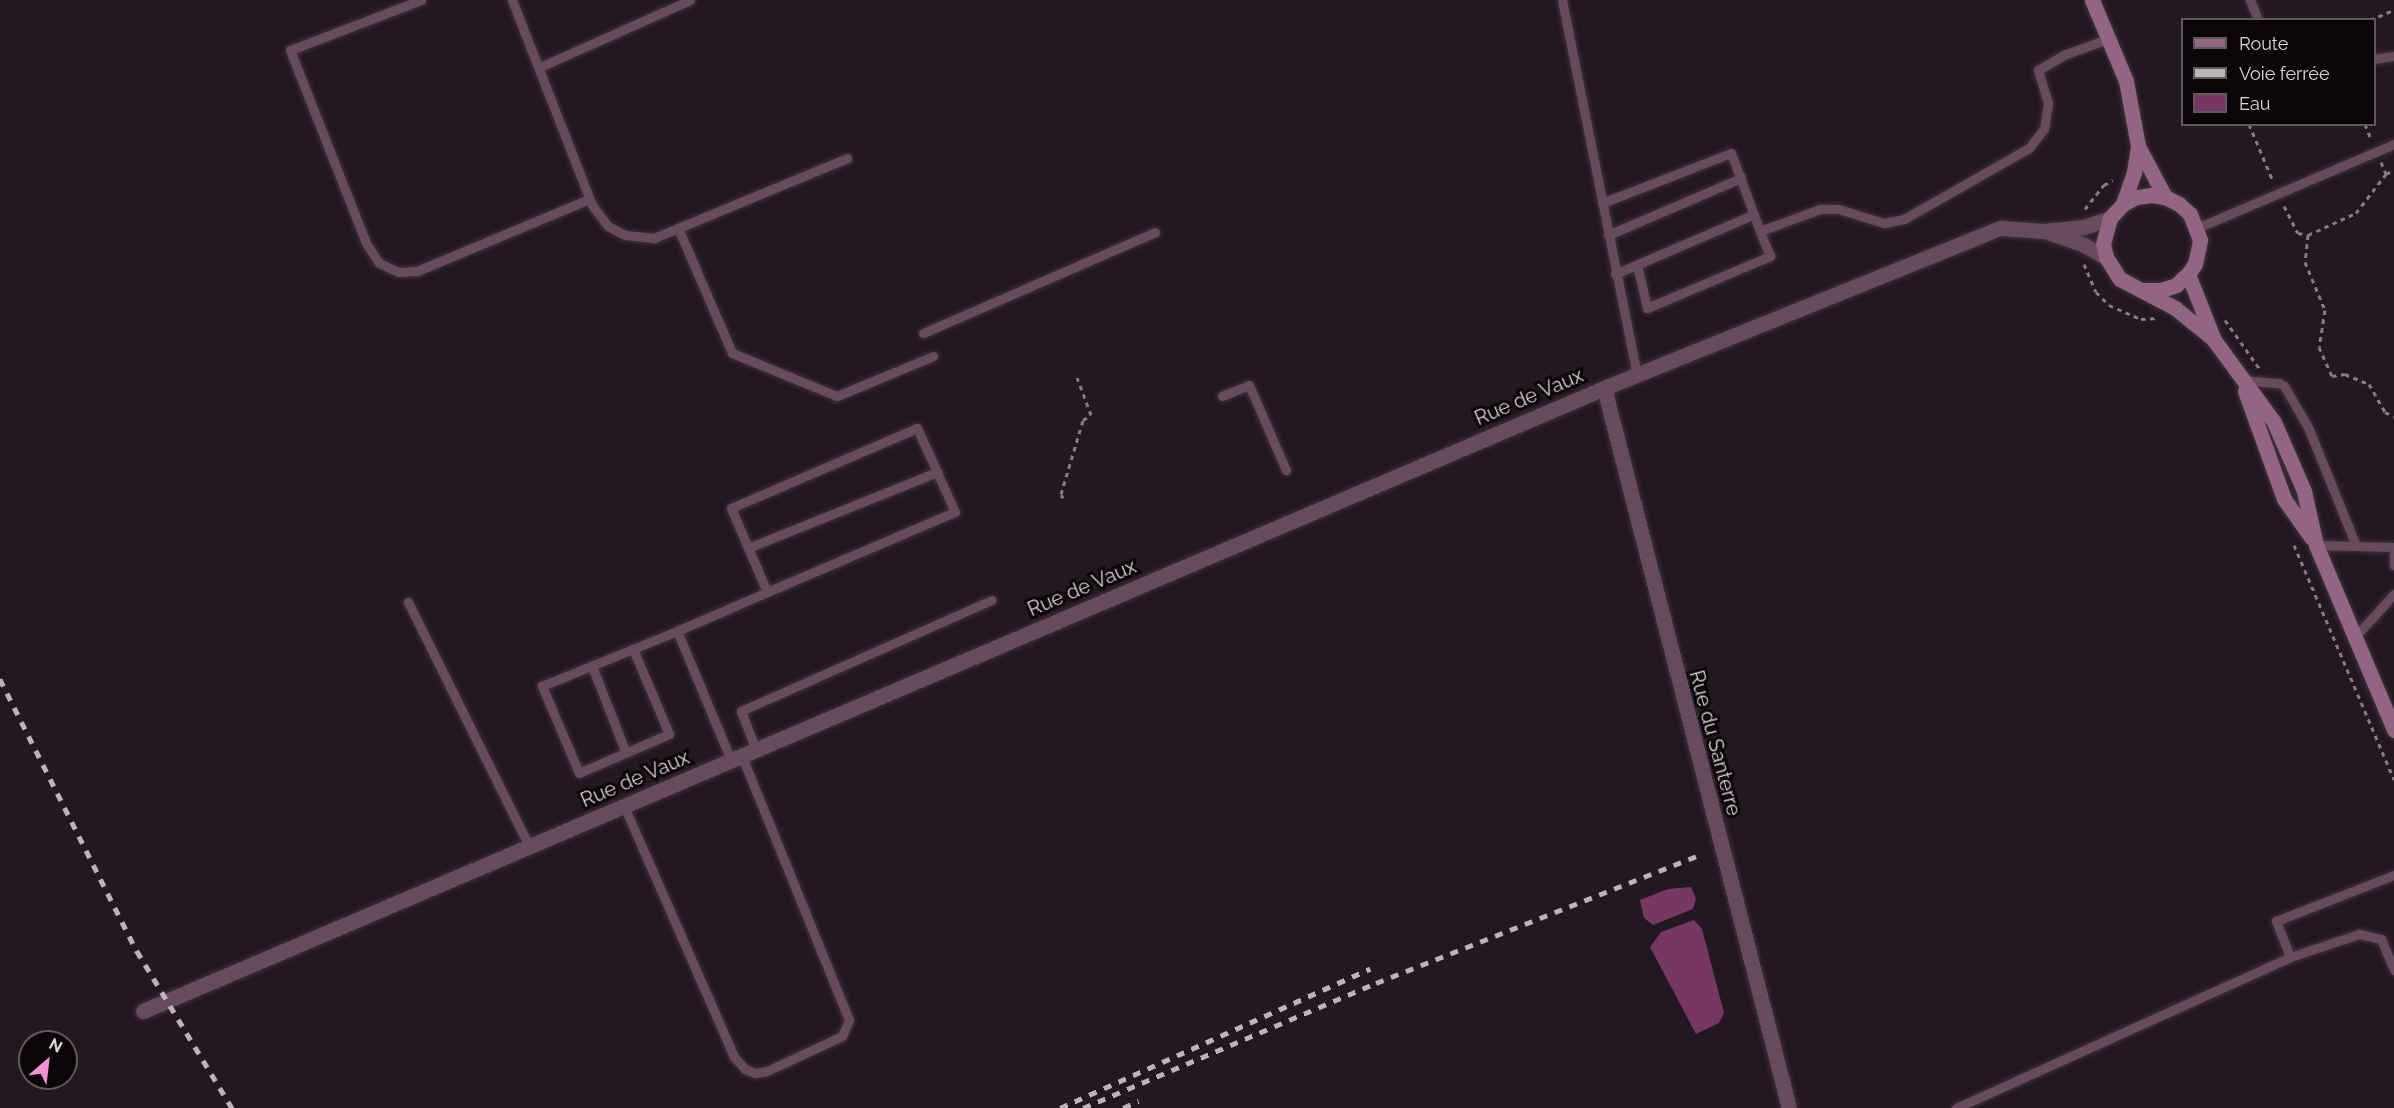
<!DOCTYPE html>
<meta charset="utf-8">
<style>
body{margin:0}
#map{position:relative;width:2394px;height:1108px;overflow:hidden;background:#241820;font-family:Raleway,sans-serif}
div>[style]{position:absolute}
.water>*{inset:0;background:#763863}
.path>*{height:3px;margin-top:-1.5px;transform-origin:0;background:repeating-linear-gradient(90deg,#867c82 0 4.5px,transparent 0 9px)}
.roads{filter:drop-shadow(0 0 2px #3e323a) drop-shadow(0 0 2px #3e323a)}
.service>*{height:9px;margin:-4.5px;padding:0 4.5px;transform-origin:4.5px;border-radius:4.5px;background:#674b5d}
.minor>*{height:15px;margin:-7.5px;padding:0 7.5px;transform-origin:7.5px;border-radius:7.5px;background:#674b5d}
.secondary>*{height:15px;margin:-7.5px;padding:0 7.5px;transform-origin:7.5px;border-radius:7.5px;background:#926582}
.rail>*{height:4.5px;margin-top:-2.25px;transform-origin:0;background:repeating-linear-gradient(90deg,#bcb4b8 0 8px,transparent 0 16px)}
span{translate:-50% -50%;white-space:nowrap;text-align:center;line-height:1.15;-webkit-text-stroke:6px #0a0608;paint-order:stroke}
.street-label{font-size:20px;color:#ddd5d9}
.legend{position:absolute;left:2181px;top:18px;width:195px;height:108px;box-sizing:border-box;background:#0a0608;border:2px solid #5e595c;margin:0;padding:8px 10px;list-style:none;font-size:18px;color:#ddd5d9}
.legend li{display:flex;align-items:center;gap:12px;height:30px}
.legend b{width:30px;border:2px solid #5e595c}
.north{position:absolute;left:18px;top:1030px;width:60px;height:60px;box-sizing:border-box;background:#0a0608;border:2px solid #5e595c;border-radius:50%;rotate:28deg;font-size:16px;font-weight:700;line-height:24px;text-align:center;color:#ddd5d9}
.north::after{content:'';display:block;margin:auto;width:21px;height:27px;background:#f491d4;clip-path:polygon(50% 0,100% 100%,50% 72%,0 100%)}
</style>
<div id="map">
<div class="water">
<div style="clip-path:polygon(1691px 887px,1696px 899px,1693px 909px,1653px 925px,1644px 918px,1640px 900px,1668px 889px)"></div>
<div style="clip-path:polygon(1694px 920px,1702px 929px,1724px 1013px,1719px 1023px,1696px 1034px,1650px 947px,1661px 932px)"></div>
</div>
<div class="path">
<div style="left:2370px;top:20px;width:26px;rotate:-23deg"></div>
<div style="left:2249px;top:124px;width:62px;rotate:67.2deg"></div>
<div style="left:2365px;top:124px;width:16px;rotate:68deg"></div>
<div style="left:2381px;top:162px;width:13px;rotate:67deg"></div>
<div style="left:2386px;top:174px;width:9px;rotate:-27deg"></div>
<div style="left:2284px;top:206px;width:30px;rotate:63deg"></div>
<div style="left:2298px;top:233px;width:10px;rotate:11deg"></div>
<div style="left:2308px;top:235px;width:53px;rotate:-24.6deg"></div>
<div style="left:2356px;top:213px;width:49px;rotate:-52.4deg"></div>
<div style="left:2085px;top:209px;width:31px;rotate:-52deg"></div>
<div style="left:2104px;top:185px;width:10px;rotate:-29deg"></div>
<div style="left:2308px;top:235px;width:27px;rotate:96deg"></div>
<div style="left:2305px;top:262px;width:52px;rotate:67.4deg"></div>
<div style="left:2325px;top:310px;width:37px;rotate:99deg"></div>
<div style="left:2319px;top:347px;width:32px;rotate:66deg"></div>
<div style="left:2332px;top:376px;width:13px;rotate:-9deg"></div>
<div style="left:2345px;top:374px;width:26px;rotate:23deg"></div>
<div style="left:2369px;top:384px;width:32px;rotate:60deg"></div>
<div style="left:2385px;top:412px;width:10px;rotate:29deg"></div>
<div style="left:2084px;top:264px;width:30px;rotate:67deg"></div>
<div style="left:2096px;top:292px;width:18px;rotate:45deg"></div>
<div style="left:2109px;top:305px;width:35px;rotate:24deg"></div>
<div style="left:2141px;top:319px;width:16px;rotate:-4deg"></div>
<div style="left:2225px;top:320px;width:59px;rotate:54.7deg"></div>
<div style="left:1063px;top:498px;width:4px;rotate:-117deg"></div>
<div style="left:1061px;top:494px;width:77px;rotate:-73.4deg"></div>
<div style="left:1083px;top:420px;width:9px;rotate:-32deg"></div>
<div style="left:1091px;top:415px;width:40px;rotate:-110.2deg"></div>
<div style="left:2294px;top:545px;width:255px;rotate:66.9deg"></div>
</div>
<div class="roads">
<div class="service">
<div style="left:421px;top:0;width:140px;rotate:159.1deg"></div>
<div style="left:290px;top:50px;width:207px;rotate:68.5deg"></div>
<div style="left:366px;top:243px;width:24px;rotate:57deg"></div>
<div style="left:379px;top:263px;width:21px;rotate:25deg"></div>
<div style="left:398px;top:272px;width:19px;rotate:-3deg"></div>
<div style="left:417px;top:271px;width:186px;rotate:-22.7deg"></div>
<div style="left:512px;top:0;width:220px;rotate:68.7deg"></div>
<div style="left:592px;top:205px;width:26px;rotate:53deg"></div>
<div style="left:608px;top:226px;width:19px;rotate:28deg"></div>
<div style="left:625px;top:235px;width:29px;rotate:6deg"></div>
<div style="left:654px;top:238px;width:209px;rotate:-22.5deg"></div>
<div style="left:1562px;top:0;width:382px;rotate:78.7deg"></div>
<div style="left:2250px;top:0;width:22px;rotate:68deg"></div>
<div style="left:2374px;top:59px;width:20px;rotate:-9deg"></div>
<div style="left:540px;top:67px;width:164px;rotate:-24.1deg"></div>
<div style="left:1602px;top:203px;width:138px;rotate:-21.2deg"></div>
<div style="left:1731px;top:153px;width:83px;rotate:69.6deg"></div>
<div style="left:1760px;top:231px;width:64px;rotate:-20.1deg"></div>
<div style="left:1820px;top:209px;width:18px"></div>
<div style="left:1838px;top:209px;width:48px;rotate:16.9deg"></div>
<div style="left:1884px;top:223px;width:20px;rotate:-11deg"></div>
<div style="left:1904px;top:219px;width:144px;rotate:-29.6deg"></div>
<div style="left:2029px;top:148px;width:24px;rotate:-52deg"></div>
<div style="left:2044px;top:129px;width:26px;rotate:-81deg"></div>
<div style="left:2048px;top:103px;width:34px;rotate:-107deg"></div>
<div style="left:2038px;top:70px;width:32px;rotate:-30deg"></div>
<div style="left:2066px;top:54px;width:45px;rotate:-19.7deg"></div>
<div style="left:678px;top:228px;width:136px;rotate:66.6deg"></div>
<div style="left:732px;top:353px;width:113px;rotate:22.3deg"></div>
<div style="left:837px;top:396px;width:104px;rotate:-22.6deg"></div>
<div style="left:2197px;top:228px;width:214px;rotate:-23.1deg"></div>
<div style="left:1608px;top:235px;width:145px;rotate:-23.2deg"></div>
<div style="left:1637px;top:265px;width:44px;rotate:76.9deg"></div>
<div style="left:1647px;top:308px;width:134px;rotate:-22.9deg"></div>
<div style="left:1770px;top:256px;width:27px;rotate:-112deg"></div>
<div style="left:1615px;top:274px;width:151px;rotate:-23.3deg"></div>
<div style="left:923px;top:333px;width:253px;rotate:-23.5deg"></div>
<div style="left:2241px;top:380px;width:38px;rotate:5deg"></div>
<div style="left:2279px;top:383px;width:6px;rotate:31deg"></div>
<div style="left:2284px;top:386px;width:48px;rotate:59.7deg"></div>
<div style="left:2308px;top:427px;width:128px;rotate:68deg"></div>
<div style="left:1222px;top:396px;width:29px;rotate:-22deg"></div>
<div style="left:1249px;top:385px;width:93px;rotate:66.5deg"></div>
<div style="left:2316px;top:545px;width:78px;rotate:1.5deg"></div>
<div style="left:748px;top:548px;width:204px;rotate:-21.9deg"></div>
<div style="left:2394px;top:554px;width:11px;rotate:90deg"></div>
<div style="left:408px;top:602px;width:272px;rotate:63.6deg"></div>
<div style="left:2355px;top:637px;width:58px;rotate:-47.8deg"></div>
<div style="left:633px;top:649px;width:92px;rotate:67deg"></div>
<div style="left:669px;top:734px;width:98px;rotate:156.6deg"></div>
<div style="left:579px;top:773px;width:95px;rotate:-113deg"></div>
<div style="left:542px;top:686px;width:146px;rotate:-22.2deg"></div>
<div style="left:592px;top:666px;width:93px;rotate:68.7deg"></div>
<div style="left:756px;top:750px;width:42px;rotate:-111deg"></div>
<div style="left:741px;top:711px;width:274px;rotate:-23.9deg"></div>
<div style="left:731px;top:760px;width:140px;rotate:-112.7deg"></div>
<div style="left:677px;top:631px;width:98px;rotate:-23.4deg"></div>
<div style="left:767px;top:592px;width:204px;rotate:-23.1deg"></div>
<div style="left:955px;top:512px;width:92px;rotate:-114.3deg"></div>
<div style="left:917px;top:428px;width:202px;rotate:156.7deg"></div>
<div style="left:731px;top:508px;width:91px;rotate:66.8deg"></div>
<div style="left:624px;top:806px;width:274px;rotate:66.3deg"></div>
<div style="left:734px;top:1057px;width:16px;rotate:47deg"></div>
<div style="left:745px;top:1069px;width:11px;rotate:22deg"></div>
<div style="left:755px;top:1073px;width:12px;rotate:-9deg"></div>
<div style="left:767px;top:1071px;width:83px;rotate:-25deg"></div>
<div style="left:842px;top:1036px;width:17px;rotate:-66deg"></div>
<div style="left:849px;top:1020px;width:285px;rotate:-112.1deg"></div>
<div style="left:2290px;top:957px;width:39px;rotate:-111deg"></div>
<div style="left:2276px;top:921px;width:127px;rotate:-21.3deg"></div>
<div style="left:1956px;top:1108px;width:367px;rotate:-24.3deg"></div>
<div style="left:2290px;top:957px;width:73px;rotate:-18.4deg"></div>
<div style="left:2359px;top:934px;width:23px;rotate:13deg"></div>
<div style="left:2381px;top:939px;width:34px;rotate:67deg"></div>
</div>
<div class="minor">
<div style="left:2050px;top:233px;width:36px;rotate:19deg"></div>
<div style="left:2084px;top:245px;width:25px;rotate:29deg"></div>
<div style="left:1604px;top:388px;width:743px;rotate:75.59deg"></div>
<div style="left:143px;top:1011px;width:1588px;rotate:-23.09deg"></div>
<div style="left:1604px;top:388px;width:428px;rotate:-22deg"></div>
<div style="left:2001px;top:228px;width:43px;rotate:4deg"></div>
<div style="left:2044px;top:231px;width:40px;rotate:-5.7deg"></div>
<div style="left:2084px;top:227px;width:28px;rotate:-19deg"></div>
</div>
<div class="secondary">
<div style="left:2092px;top:0;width:88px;rotate:67.2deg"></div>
<div style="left:2126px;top:81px;width:66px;rotate:79.5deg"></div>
<div style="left:2138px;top:146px;width:58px;rotate:62.1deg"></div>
<div style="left:2123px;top:204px;width:34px;rotate:-71deg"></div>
<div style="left:2134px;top:172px;width:26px;rotate:-81deg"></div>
<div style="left:2188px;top:274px;width:71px;rotate:68.5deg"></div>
<div style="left:2214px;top:340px;width:102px;rotate:53.8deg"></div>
<div style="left:2274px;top:422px;width:75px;rotate:66.5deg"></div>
<div style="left:2304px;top:491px;width:55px;rotate:77.5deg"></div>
<div style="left:2316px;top:545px;width:201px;rotate:67.1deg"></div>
<div style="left:2144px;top:290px;width:17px"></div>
<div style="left:2161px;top:290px;width:16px;rotate:-18deg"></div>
<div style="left:2176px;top:285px;width:16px;rotate:-43deg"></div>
<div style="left:2188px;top:274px;width:12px;rotate:-55deg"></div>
<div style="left:2195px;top:264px;width:25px;rotate:-78deg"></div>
<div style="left:2200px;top:240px;width:28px;rotate:-111deg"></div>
<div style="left:2190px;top:214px;width:15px;rotate:-138deg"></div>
<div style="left:2179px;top:204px;width:16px;rotate:-153deg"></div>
<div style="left:2165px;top:197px;width:14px;rotate:-172deg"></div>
<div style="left:2151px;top:195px;width:15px;rotate:172deg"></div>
<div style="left:2136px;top:197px;width:15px;rotate:152deg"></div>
<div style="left:2123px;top:204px;width:19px;rotate:133deg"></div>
<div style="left:2110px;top:218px;width:27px;rotate:105deg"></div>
<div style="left:2103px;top:244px;width:13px;rotate:77deg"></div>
<div style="left:2106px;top:257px;width:26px;rotate:58deg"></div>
<div style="left:2120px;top:279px;width:62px;rotate:27.8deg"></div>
<div style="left:2175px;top:308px;width:48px;rotate:39deg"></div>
<div style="left:2245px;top:391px;width:115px;rotate:70.1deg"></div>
<div style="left:2284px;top:499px;width:47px;rotate:54.6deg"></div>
</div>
</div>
<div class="rail">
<div style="left:0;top:679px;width:305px;rotate:63.3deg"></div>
<div style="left:137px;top:951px;width:184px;rotate:58.8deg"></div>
<div style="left:1060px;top:1108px;width:340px;rotate:-24.2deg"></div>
<div style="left:1083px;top:1108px;width:319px;rotate:-23.1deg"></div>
<div style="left:1376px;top:983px;width:351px;rotate:-21.6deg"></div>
<div style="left:1123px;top:1108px;width:17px;rotate:-25deg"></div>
</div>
<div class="street-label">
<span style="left:1529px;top:397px;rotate:-23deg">Rue de Vaux</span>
<span style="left:1082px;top:588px;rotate:-23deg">Rue de Vaux</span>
<span style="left:1715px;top:743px;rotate:75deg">Rue du Santerre</span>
<span style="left:635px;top:779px;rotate:-23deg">Rue de Vaux</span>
</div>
<ul class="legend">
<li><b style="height:8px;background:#926582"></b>Route</li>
<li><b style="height:8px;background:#bcb4b8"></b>Voie ferrée</li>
<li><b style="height:16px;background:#763863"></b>Eau</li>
</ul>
<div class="north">N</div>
</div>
